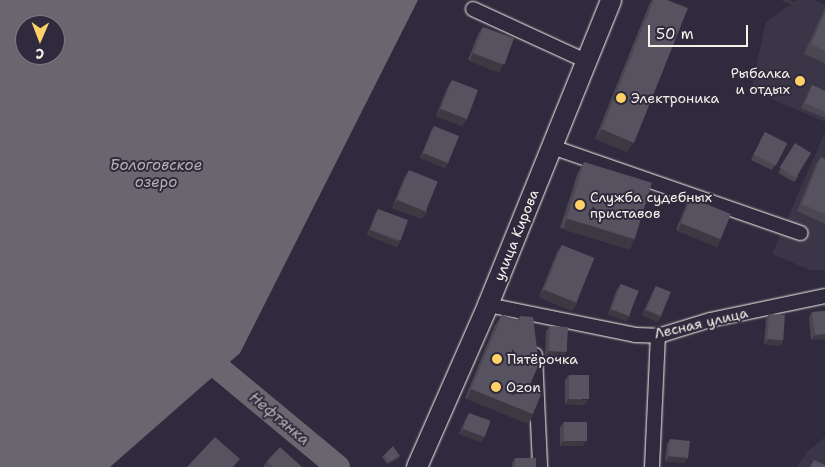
<!DOCTYPE html>
<meta charset="utf-8">
<style>
body{margin:0}
#map{position:relative;width:825px;height:467px;overflow:hidden;background:#2f2a3d;font-family:"Shantell Sans",sans-serif}
div>[style]{position:absolute}
.built>*{inset:0;background:#3b3647}
.water>*{inset:0;background:#6a6670}
.river>*{height:24px;margin:-12px;padding:0 12px;transform-origin:12px;border-radius:12px;background:#6a6670}
.roads{filter:drop-shadow(0 0 1px #f4f1e8) drop-shadow(0 0 1px #f4f1e8)}
.street>*{height:14px;margin:-7px;padding:0 7px;transform-origin:7px;border-radius:7px;background:#2f2a3d}
.secondary>*{height:20px;margin:-10px;padding:0 10px;transform-origin:10px;border-radius:10px;background:#2f2a3d}
.wall>*{inset:0;background:#4a4752}
.shaded-wall>*{inset:0;background:#3c3942;transform-origin:0 0}
.building>*{inset:0;background:#56525f;transform-origin:0 0}
.dots>*{width:14px;height:14px;translate:-50% -50%;box-sizing:border-box;border:2px solid #2f2a3d;border-radius:50%}
span{translate:-50% -50%;white-space:nowrap;text-align:center;line-height:1.15;-webkit-text-stroke:4px #2f2a3d;paint-order:stroke}
.poi-label{font-size:14px;color:#f4f1e8}
.right{translate:-100% -50%;text-align:right}
.left{translate:0 -50%;text-align:left}
.street-label{font-size:14px;color:#f4f1e8}
.water-label{font-size:15px;color:#b6b2b2;font-style:italic}
.north{position:absolute;left:15px;top:15px;width:50px;height:50px;box-sizing:border-box;background:#2f2a3d;border:1px solid #7e7a81;border-radius:50%;rotate:181deg;font-size:14px;font-weight:700;line-height:20px;text-align:center;color:#f4f1e8}
.north::after{content:'';display:block;margin:auto;width:18px;height:22px;background:#ffd166;clip-path:polygon(50% 0,100% 100%,50% 72%,0 100%)}
.scale{position:absolute;left:648px;top:25px;width:100px;height:22px;box-sizing:border-box;border:2px solid #f4f1e8;border-top:0;padding-left:6px;font-size:15px;line-height:18px;white-space:nowrap;color:#f4f1e8;-webkit-text-stroke:4px #2f2a3d;paint-order:stroke}
</style>
<div id="map">
<div class="built">
<div style="clip-path:polygon(797px 0,814px 0,825px 5px,825px 122px,751px 90px,766px 22px)"></div>
<div style="clip-path:polygon(825px 132px,825px 270px,810px 270px,772px 254px)"></div>
<div style="clip-path:polygon(825px 437px,825px 467px,797px 467px,807px 452px)"></div>
</div>
<div class="water">
<div style="clip-path:polygon(evenodd,0 0,418px 0,240px 353px,110px 467px,0 467px,0 0,25px 25px,55px 25px,55px 55px,25px 55px,25px 25px)"></div>
</div>
<div class="river">
<div style="left:221px;top:370px;width:152px;rotate:39.7deg"></div>
</div>
<div class="roads">
<div class="street">
<div style="left:473px;top:9px;width:124px;rotate:24.7deg"></div>
<div style="left:552px;top:147px;width:263px;rotate:19.1deg"></div>
<div style="left:488px;top:305px;width:150px;rotate:11.5deg"></div>
<div style="left:635px;top:335px;width:23px;rotate:2deg"></div>
<div style="left:658px;top:336px;width:54px;rotate:-17.1deg"></div>
<div style="left:710px;top:320px;width:117px;rotate:-11.8deg"></div>
<div style="left:535px;top:355px;width:112px;rotate:87.4deg"></div>
<div style="left:652px;top:467px;width:131px;rotate:-87.4deg"></div>
</div>
<div class="secondary">
<div style="left:417px;top:467px;width:177px;rotate:-66.3deg"></div>
<div style="left:488px;top:305px;width:329px;rotate:-68deg"></div>
</div>
</div>
<div class="wall">
<div style="clip-path:polygon(652px 0,667px 0,627px 152px,595px 139px,649px 5px)"></div>
<div style="clip-path:polygon(825px 8px,825px 63px,804px 54px)"></div>
<div style="clip-path:polygon(483px 27px,503px 65px,498px 72px,468px 60px,478px 34px)"></div>
<div style="clip-path:polygon(452px 80px,467px 119px,462px 126px,436px 116px,447px 88px)"></div>
<div style="clip-path:polygon(812px 85px,825px 91px,825px 118px,801px 108px,809px 91px)"></div>
<div style="clip-path:polygon(434px 126px,448px 163px,445px 168px,420px 158px,431px 131px)"></div>
<div style="clip-path:polygon(765px 132px,775px 165px,772px 170px,751px 160px,762px 137px)"></div>
<div style="clip-path:polygon(795px 143px,798px 177px,794px 182px,778px 173px)"></div>
<div style="clip-path:polygon(821px 157px,825px 159px,825px 224px,797px 211px,816px 164px)"></div>
<div style="clip-path:polygon(584px 162px,634px 239px,628px 249px,560px 228px,578px 172px)"></div>
<div style="clip-path:polygon(409px 170px,427px 212px,422px 219px,392px 208px,404px 178px)"></div>
<div style="clip-path:polygon(691px 198px,721px 239px,716px 246px,676px 230px,686px 205px)"></div>
<div style="clip-path:polygon(378px 209px,400px 242px,396px 247px,367px 235px,375px 214px)"></div>
<div style="clip-path:polygon(562px 245px,577px 303px,572px 311px,539px 297px,557px 252px)"></div>
<div style="clip-path:polygon(621px 284px,630px 316px,626px 321px,608px 314px,617px 289px)"></div>
<div style="clip-path:polygon(656px 286px,661px 317px,657px 322px,642px 315px,653px 291px)"></div>
<div style="clip-path:polygon(825px 311px,825px 339px,811px 340px,809px 317px,812px 312px)"></div>
<div style="clip-path:polygon(769px 314px,783px 341px,780px 346px,764px 344px,766px 319px)"></div>
<div style="clip-path:polygon(502px 315px,517px 320px,520px 316px,529px 387px,526px 423px,465px 398px,495px 325px)"></div>
<div style="clip-path:polygon(550px 326px,563px 357px,545px 356px,546px 331px)"></div>
<div style="clip-path:polygon(569px 375px,585px 405px,565px 404px,565px 380px)"></div>
<div style="clip-path:polygon(469px 413px,484px 437px,481px 442px,459px 434px,466px 418px)"></div>
<div style="clip-path:polygon(564px 422px,583px 446px,560px 446px,560px 427px)"></div>
<div style="clip-path:polygon(670px 439px,685px 463px,665px 461px,667px 444px)"></div>
<div style="clip-path:polygon(384px 455px,398px 459px,387px 464px,382px 457px)"></div>
<div style="clip-path:polygon(515px 458px,535px 467px,512px 467px,512px 463px)"></div>
<div style="clip-path:polygon(267px 461px,302px 467px,263px 467px)"></div>
</div>
<div class="shaded-wall">
<div style="clip-path:polygon(783px 0,789px 0,795px 2px,793px 5px,782px 1px)"></div>
<div style="left:473px;top:53px;width:32px;height:9px;rotate:22deg"></div>
<div style="clip-path:polygon(441px 109px,467px 119px,462px 126px,436px 116px)"></div>
<div style="clip-path:polygon(602px 129px,634px 143px,627px 152px,595px 139px)"></div>
<div style="clip-path:polygon(424px 153px,448px 163px,445px 168px,420px 158px)"></div>
<div style="clip-path:polygon(397px 200px,427px 212px,422px 219px,392px 208px)"></div>
<div style="left:567px;top:218px;width:70px;height:12px;rotate:17deg"></div>
<div style="left:681px;top:223px;width:43px;height:9px;rotate:22deg"></div>
<div style="left:370px;top:230px;width:32px;height:6px;rotate:22deg"></div>
<div style="clip-path:polygon(544px 290px,577px 303px,572px 311px,539px 297px)"></div>
<div style="clip-path:polygon(611px 309px,630px 316px,626px 321px,608px 314px)"></div>
<div style="clip-path:polygon(646px 310px,661px 317px,657px 322px,642px 315px)"></div>
<div style="clip-path:polygon(825px 334px,825px 339px,811px 340px,815px 335px)"></div>
<div style="clip-path:polygon(768px 339px,783px 341px,780px 346px,764px 344px)"></div>
<div style="clip-path:polygon(549px 351px,566px 352px,563px 357px,545px 356px)"></div>
<div style="left:471px;top:389px;width:67px;height:11px;rotate:22deg"></div>
<div style="clip-path:polygon(568px 399px,588px 400px,585px 405px,565px 404px)"></div>
<div style="clip-path:polygon(463px 429px,484px 437px,481px 442px,459px 434px)"></div>
<div style="clip-path:polygon(563px 441px,586px 441px,583px 446px,560px 446px)"></div>
<div style="clip-path:polygon(400px 456px,398px 459px,387px 464px,389px 462px)"></div>
<div style="clip-path:polygon(669px 456px,688px 458px,685px 463px,665px 461px)"></div>
</div>
<div class="building">
<div style="clip-path:polygon(654px 0,667px 0,688px 8px,634px 143px,602px 129px)"></div>
<div style="clip-path:polygon(825px 13px,825px 51px,811px 44px)"></div>
<div style="left:483px;top:27px;width:33px;height:28px;rotate:20deg"></div>
<div style="left:452px;top:80px;width:28px;height:31px;rotate:21deg"></div>
<div style="clip-path:polygon(812px 85px,825px 91px,825px 112px,805px 103px)"></div>
<div style="left:434px;top:126px;width:27px;height:29px;rotate:22deg"></div>
<div style="left:765px;top:132px;width:25px;height:25px;rotate:27deg"></div>
<div style="left:795px;top:143px;width:19px;height:29px;rotate:32deg"></div>
<div style="clip-path:polygon(821px 157px,825px 159px,825px 214px,802px 204px)"></div>
<div style="left:584px;top:162px;width:71px;height:59px;rotate:17deg"></div>
<div style="left:409px;top:170px;width:31px;height:32px;rotate:22deg"></div>
<div style="left:691px;top:198px;width:43px;height:27px;rotate:22deg"></div>
<div style="left:378px;top:209px;width:32px;height:22px;rotate:20deg"></div>
<div style="left:562px;top:245px;width:35px;height:48px;rotate:22deg"></div>
<div style="left:621px;top:284px;width:19px;height:27px;rotate:21deg"></div>
<div style="left:656px;top:286px;width:16px;height:26px;rotate:22deg"></div>
<div style="clip-path:polygon(825px 311px,825px 334px,815px 335px,812px 312px)"></div>
<div style="left:769px;top:314px;width:16px;height:25px;rotate:4deg"></div>
<div style="clip-path:polygon(502px 315px,519px 321px,520px 316px,533px 317px,539px 364px,529px 387px,542px 392px,533px 414px,471px 389px)"></div>
<div style="left:550px;top:326px;width:18px;height:25px;rotate:3deg"></div>
<div style="left:569px;top:375px;width:20px;height:24px"></div>
<div style="left:469px;top:413px;width:23px;height:17px;rotate:20deg"></div>
<div style="left:564px;top:422px;width:23px;height:19px"></div>
<div style="clip-path:polygon(215px 437px,240px 459px,233px 467px,187px 467px)"></div>
<div style="left:670px;top:439px;width:20px;height:17px;rotate:6deg"></div>
<div style="clip-path:polygon(393px 446px,400px 456px,389px 462px,384px 455px)"></div>
<div style="clip-path:polygon(280px 447px,302px 467px,273px 467px,267px 461px)"></div>
<div style="left:515px;top:458px;width:21px;height:9px"></div>
<div style="clip-path:polygon(814px 460px,825px 465px,825px 467px,810px 467px)"></div>
</div>
<div class="dots">
<div style="left:800px;top:81px;background:#ffd166"></div>
<div style="left:621px;top:98px;background:#ffd166"></div>
<div style="left:580px;top:205px;background:#ffd166"></div>
<div style="left:497px;top:359px;background:#ffd166"></div>
<div style="left:496px;top:387px;background:#ffd166"></div>
</div>
<div class="poi-label">
<span class="right" style="left:790px;top:81px">Рыбалка<br>и отдых</span>
<span class="left" style="left:631px;top:98px">Электроника</span>
<span class="left" style="left:590px;top:205px">Служба судебных<br>приставов</span>
<span class="left" style="left:507px;top:359px">Пятёрочка</span>
<span class="left" style="left:506px;top:387px">Ozon</span>
</div>
<div class="street-label">
<span style="left:516px;top:235px;rotate:-68deg">улица Кирова</span>
<span style="left:701px;top:323px;rotate:-13deg">Лесная улица</span>
</div>
<div class="water-label">
<span style="left:156px;top:174px">Бологовское<br>озеро</span>
<span style="left:279px;top:419px;rotate:40deg">Нефтянка</span>
</div>
<div class="north">С</div>
<div class="scale">50 m</div>
</div>
